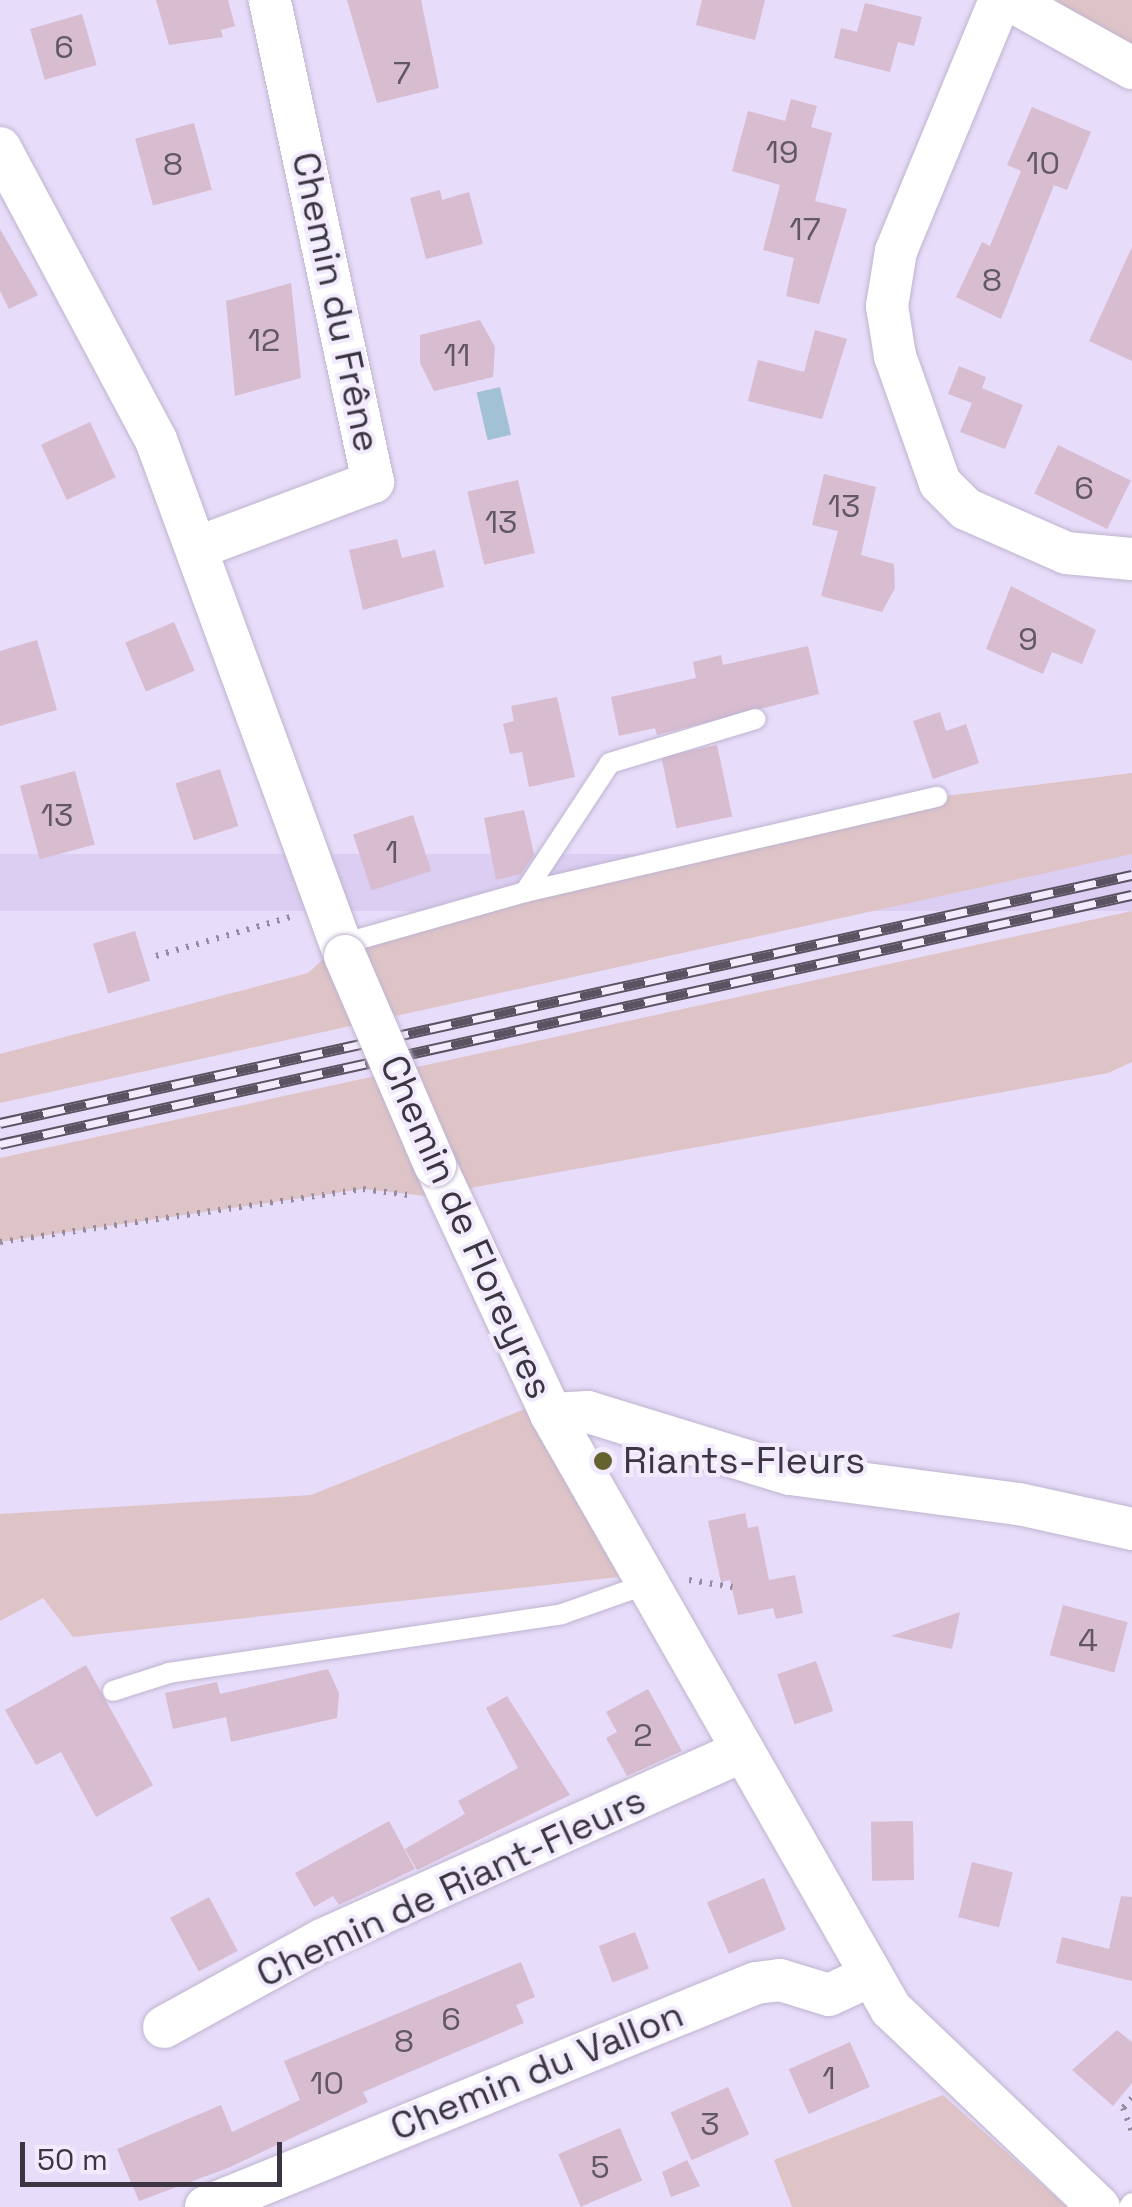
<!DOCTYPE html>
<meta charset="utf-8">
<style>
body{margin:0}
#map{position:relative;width:1132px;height:2207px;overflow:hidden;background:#e7dcf9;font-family:"Space Grotesk",sans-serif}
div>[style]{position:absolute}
.built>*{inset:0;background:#dccef2;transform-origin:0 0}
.green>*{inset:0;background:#dfc4c7}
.water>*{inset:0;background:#a3c1d4;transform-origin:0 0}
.building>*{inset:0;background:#d8bcd0;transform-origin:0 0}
.path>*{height:6px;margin-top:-3px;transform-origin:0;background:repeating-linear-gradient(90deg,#948ca0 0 2.5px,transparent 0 10.5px)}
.roads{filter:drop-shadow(0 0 2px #bfb4cf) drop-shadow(0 0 2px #bfb4cf)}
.lane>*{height:20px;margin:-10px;padding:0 10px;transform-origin:10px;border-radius:10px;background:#fff}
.street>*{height:42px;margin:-21px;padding:0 21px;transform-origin:21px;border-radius:21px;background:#fff}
.rail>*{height:11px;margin-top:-5.5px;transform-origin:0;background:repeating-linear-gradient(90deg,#f2ebfd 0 22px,#5a5462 0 44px);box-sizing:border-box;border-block:2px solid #5a5462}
.bridges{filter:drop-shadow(0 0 2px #bfb4cf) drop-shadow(0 0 2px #bfb4cf)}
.street-bridge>*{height:42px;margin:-21px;padding:0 21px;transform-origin:21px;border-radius:21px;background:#fff}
.dots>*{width:28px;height:28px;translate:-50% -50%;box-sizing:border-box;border:5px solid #f2ebfd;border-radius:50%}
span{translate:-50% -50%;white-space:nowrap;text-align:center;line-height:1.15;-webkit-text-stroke:8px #f2ebfd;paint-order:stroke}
.number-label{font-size:32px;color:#625865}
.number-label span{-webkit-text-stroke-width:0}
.street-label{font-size:38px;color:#3b3641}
.poi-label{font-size:38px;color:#3b3641}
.left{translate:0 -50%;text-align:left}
.scale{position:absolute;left:20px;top:2142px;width:262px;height:45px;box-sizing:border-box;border:5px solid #3b3641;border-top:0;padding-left:12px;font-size:30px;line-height:35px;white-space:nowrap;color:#3b3641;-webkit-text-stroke:8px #f2ebfd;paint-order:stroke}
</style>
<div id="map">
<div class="built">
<div style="left:1132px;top:854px;width:57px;height:1159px;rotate:90deg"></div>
</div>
<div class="green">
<div style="clip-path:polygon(1058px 0,1132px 0,1132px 45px,1056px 6px)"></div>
<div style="clip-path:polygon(1132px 773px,1132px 854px,0 1103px,0 1054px,308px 973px,339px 945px,937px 797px)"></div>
<div style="clip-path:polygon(1132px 911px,1132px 1062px,1108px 1073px,426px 1196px,363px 1189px,0 1242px,0 1158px)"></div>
<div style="clip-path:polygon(525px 1409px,619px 1577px,73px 1637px,43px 1598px,0 1621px,0 1514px,311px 1495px)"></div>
<div style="clip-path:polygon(943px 2095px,1067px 2207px,792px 2207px,774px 2160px)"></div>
</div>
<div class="water">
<div style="left:500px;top:387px;width:49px;height:24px;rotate:77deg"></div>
</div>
<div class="building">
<div style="clip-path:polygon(156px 0,228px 0,235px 26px,221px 30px,223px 37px,169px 45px)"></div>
<div style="clip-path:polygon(347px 0,421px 0,439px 88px,377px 103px)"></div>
<div style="clip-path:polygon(702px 0,765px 0,755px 40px,696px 25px)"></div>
<div style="clip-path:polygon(865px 3px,922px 17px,914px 46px,898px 42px,890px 72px,834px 58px,841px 28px,857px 32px)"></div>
<div style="left:82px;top:14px;width:53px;height:54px;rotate:74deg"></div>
<div style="clip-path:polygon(791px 99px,817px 106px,811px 127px,832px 133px,815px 201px,847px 209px,819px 304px,786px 296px,794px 258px,763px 250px,780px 185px,732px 171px,748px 111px,785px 121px)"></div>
<div style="clip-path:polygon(1032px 107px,1091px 132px,1067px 190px,1054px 185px,1001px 319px,956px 297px,982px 242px,990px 246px,1021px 171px,1007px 165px)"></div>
<div style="left:194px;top:123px;width:69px;height:61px;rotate:75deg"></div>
<div style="clip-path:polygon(440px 190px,442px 200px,469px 192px,483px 244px,426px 259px,410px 198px)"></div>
<div style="clip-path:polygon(0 229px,38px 295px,9px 309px,0 291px)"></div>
<div style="clip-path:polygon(1132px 247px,1132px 361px,1089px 341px)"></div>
<div style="clip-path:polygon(291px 283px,301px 378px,235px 396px,226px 301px)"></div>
<div style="clip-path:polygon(480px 320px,495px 347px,493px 377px,434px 391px,420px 363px,420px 335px)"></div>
<div style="clip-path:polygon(815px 330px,847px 339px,822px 419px,748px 401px,758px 360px,804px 372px)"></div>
<div style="clip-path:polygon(959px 366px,986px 377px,982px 388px,1023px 405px,1005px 449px,960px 432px,972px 403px,948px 394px)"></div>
<div style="left:90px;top:422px;width:61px;height:54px;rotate:65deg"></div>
<div style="left:1058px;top:445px;width:81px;height:54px;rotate:26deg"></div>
<div style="clip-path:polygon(824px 474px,876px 487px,861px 555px,894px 564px,895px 588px,882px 612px,821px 596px,838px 531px,812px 525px)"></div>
<div style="left:518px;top:480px;width:75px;height:52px;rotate:77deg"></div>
<div style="clip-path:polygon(397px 539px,402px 558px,435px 550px,444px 587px,363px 610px,349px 550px)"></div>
<div style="clip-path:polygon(1011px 586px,1096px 630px,1082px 664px,1052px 652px,1043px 674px,986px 649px)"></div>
<div style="left:174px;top:622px;width:53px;height:53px;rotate:67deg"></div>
<div style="clip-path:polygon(37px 640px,57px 710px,0 726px,0 651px)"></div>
<div style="clip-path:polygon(808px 646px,819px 694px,657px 735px,655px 728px,619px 736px,611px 697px,696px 678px,693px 662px,721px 655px,723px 665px)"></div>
<div style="clip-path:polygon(557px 697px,575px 777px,529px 787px,522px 752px,510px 754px,503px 724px,514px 721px,511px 706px)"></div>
<div style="clip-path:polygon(940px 712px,946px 731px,966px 724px,979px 763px,933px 779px,913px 721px)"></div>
<div style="left:717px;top:745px;width:73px;height:57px;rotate:78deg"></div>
<div style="left:220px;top:769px;width:60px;height:47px;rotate:72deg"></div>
<div style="left:75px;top:771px;width:76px;height:57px;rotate:75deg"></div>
<div style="clip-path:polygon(524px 810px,534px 854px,521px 874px,496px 880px,484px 818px)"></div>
<div style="left:413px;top:815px;width:59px;height:63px;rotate:72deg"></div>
<div style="left:135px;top:931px;width:52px;height:44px;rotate:73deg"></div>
<div style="clip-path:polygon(745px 1513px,748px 1528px,758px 1526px,769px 1580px,795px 1575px,803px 1613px,776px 1619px,773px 1608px,738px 1615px,730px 1580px,721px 1582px,708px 1521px)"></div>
<div style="left:1063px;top:1605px;width:67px;height:52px;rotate:15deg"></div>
<div style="clip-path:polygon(960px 1612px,952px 1649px,891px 1636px)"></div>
<div style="left:816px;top:1661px;width:53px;height:41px;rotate:71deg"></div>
<div style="clip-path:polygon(86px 1665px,153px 1785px,96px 1817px,61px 1752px,36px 1765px,5px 1710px)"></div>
<div style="clip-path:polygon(328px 1669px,339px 1693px,337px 1718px,231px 1742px,226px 1717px,173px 1729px,165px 1693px,217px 1682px,220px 1694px)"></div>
<div style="clip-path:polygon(648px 1689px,682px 1751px,627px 1776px,606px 1738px,617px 1732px,606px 1712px)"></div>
<div style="clip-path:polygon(507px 1696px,570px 1795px,417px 1870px,405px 1849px,465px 1814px,458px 1801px,518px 1768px,486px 1708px)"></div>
<div style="clip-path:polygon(389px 1821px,415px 1869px,339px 1905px,333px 1896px,314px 1907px,295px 1873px)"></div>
<div style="left:913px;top:1821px;width:59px;height:42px;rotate:89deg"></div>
<div style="left:972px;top:1862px;width:42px;height:57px;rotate:14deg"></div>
<div style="left:764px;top:1878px;width:56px;height:62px;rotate:67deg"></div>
<div style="clip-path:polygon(1121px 1896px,1132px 1897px,1132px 1981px,1056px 1963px,1062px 1937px,1109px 1949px)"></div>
<div style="left:209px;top:1897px;width:61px;height:44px;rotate:62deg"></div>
<div style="left:635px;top:1932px;width:39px;height:39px;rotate:69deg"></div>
<div style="clip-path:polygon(521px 1962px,535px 1997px,516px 2005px,524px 2023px,363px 2092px,368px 2102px,228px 2168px,139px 2201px,117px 2149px,221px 2105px,232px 2132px,300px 2100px,284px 2061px)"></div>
<div style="clip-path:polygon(1117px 2030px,1132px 2042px,1132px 2083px,1113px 2106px,1072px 2070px)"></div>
<div style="left:850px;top:2042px;width:49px;height:67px;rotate:66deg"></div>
<div style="left:728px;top:2087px;width:52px;height:63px;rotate:66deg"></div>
<div style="left:620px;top:2128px;width:57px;height:67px;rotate:67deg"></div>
<div style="clip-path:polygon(687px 2160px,700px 2186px,671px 2197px,662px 2172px)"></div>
</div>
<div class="path">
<div style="left:156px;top:956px;width:144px;rotate:-16.2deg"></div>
<div style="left:0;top:1242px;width:367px;rotate:-8.3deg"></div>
<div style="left:363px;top:1189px;width:46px;rotate:7.4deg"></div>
<div style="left:689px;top:1580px;width:44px;rotate:9.2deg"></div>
<div style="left:1132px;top:2098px;width:13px;rotate:132deg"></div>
<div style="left:1123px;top:2108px;width:25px;rotate:69deg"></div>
</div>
<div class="roads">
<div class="lane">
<div style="left:525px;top:892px;width:423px;rotate:-13deg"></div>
<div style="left:339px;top:945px;width:193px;rotate:-15.9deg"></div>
<div style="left:525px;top:892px;width:154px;rotate:-56.6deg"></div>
<div style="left:610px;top:763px;width:152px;rotate:-16.8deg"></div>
<div style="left:113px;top:1691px;width:59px;rotate:-17.8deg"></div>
<div style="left:169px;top:1673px;width:397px;rotate:-8.5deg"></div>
<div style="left:562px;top:1614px;width:90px;rotate:-19.4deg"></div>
<div style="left:1129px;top:2207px;width:5px;rotate:-53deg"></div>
</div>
<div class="street">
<div style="left:1000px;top:0;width:272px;rotate:112.5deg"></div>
<div style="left:896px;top:251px;width:56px;rotate:99.3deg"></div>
<div style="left:887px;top:306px;width:51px;rotate:80.9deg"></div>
<div style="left:895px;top:356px;width:135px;rotate:70.5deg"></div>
<div style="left:940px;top:483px;width:37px;rotate:45deg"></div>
<div style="left:966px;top:509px;width:109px;rotate:23.7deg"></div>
<div style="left:1066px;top:553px;width:66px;rotate:5.2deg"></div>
<div style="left:1010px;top:0;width:140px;rotate:29.1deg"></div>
<div style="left:0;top:148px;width:331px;rotate:61.9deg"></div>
<div style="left:156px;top:440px;width:550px;rotate:69.88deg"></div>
<div style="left:199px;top:547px;width:186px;rotate:-20.5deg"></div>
<div style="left:373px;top:482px;width:493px;rotate:-102.1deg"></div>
<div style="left:435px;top:1165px;width:275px;rotate:65deg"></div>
<div style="left:551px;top:1414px;width:685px;rotate:60.26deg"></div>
<div style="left:891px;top:2009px;width:287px;rotate:43.6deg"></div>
<div style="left:551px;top:1414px;width:37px;rotate:-3deg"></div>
<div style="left:588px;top:1412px;width:211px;rotate:17.1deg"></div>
<div style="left:790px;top:1474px;width:231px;rotate:7.5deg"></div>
<div style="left:1019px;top:1504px;width:116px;rotate:12.5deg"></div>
<div style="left:164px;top:2027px;width:180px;rotate:-28.8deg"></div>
<div style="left:322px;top:1940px;width:459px;rotate:-24.2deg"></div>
<div style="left:206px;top:2207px;width:594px;rotate:-22.16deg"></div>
<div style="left:756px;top:1983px;width:24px;rotate:-7deg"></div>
<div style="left:780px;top:1980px;width:51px;rotate:17deg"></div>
<div style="left:829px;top:1995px;width:45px;rotate:-24.9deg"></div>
</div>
</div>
<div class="rail">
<div style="left:0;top:1123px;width:1159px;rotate:-12.36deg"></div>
<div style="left:0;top:1144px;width:1159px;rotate:-12.41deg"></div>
</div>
<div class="bridges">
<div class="street-bridge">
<div style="left:345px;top:956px;width:228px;rotate:66.7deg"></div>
</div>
</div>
<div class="dots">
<div style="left:603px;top:1461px;background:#646330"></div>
</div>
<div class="number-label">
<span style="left:64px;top:47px">6</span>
<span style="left:402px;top:73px">7</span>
<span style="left:782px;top:152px">19</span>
<span style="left:1043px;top:163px">10</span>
<span style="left:173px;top:164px">8</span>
<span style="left:805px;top:229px">17</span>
<span style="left:992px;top:280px">8</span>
<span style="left:264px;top:340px">12</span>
<span style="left:457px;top:355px">11</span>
<span style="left:1084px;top:488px">6</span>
<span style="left:844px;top:506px">13</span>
<span style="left:501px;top:522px">13</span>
<span style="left:1028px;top:639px">9</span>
<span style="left:57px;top:815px">13</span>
<span style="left:392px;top:852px">1</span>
<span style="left:1088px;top:1640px">4</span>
<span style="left:643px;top:1735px">2</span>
<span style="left:451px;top:2019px">6</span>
<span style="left:404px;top:2041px">8</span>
<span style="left:829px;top:2078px">1</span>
<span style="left:327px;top:2083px">10</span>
<span style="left:710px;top:2124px">3</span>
<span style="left:600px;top:2167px">5</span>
</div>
<div class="street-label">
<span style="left:336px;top:302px;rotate:78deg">Chemin du Frêne</span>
<span style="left:466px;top:1227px;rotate:66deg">Chemin de Floreyres</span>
<span style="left:451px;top:1887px;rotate:-25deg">Chemin de Riant-Fleurs</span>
<span style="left:537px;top:2071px;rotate:-22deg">Chemin du Vallon</span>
</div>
<div class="poi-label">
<span class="left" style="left:623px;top:1461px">Riants-Fleurs</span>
</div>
<div class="scale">50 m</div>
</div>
